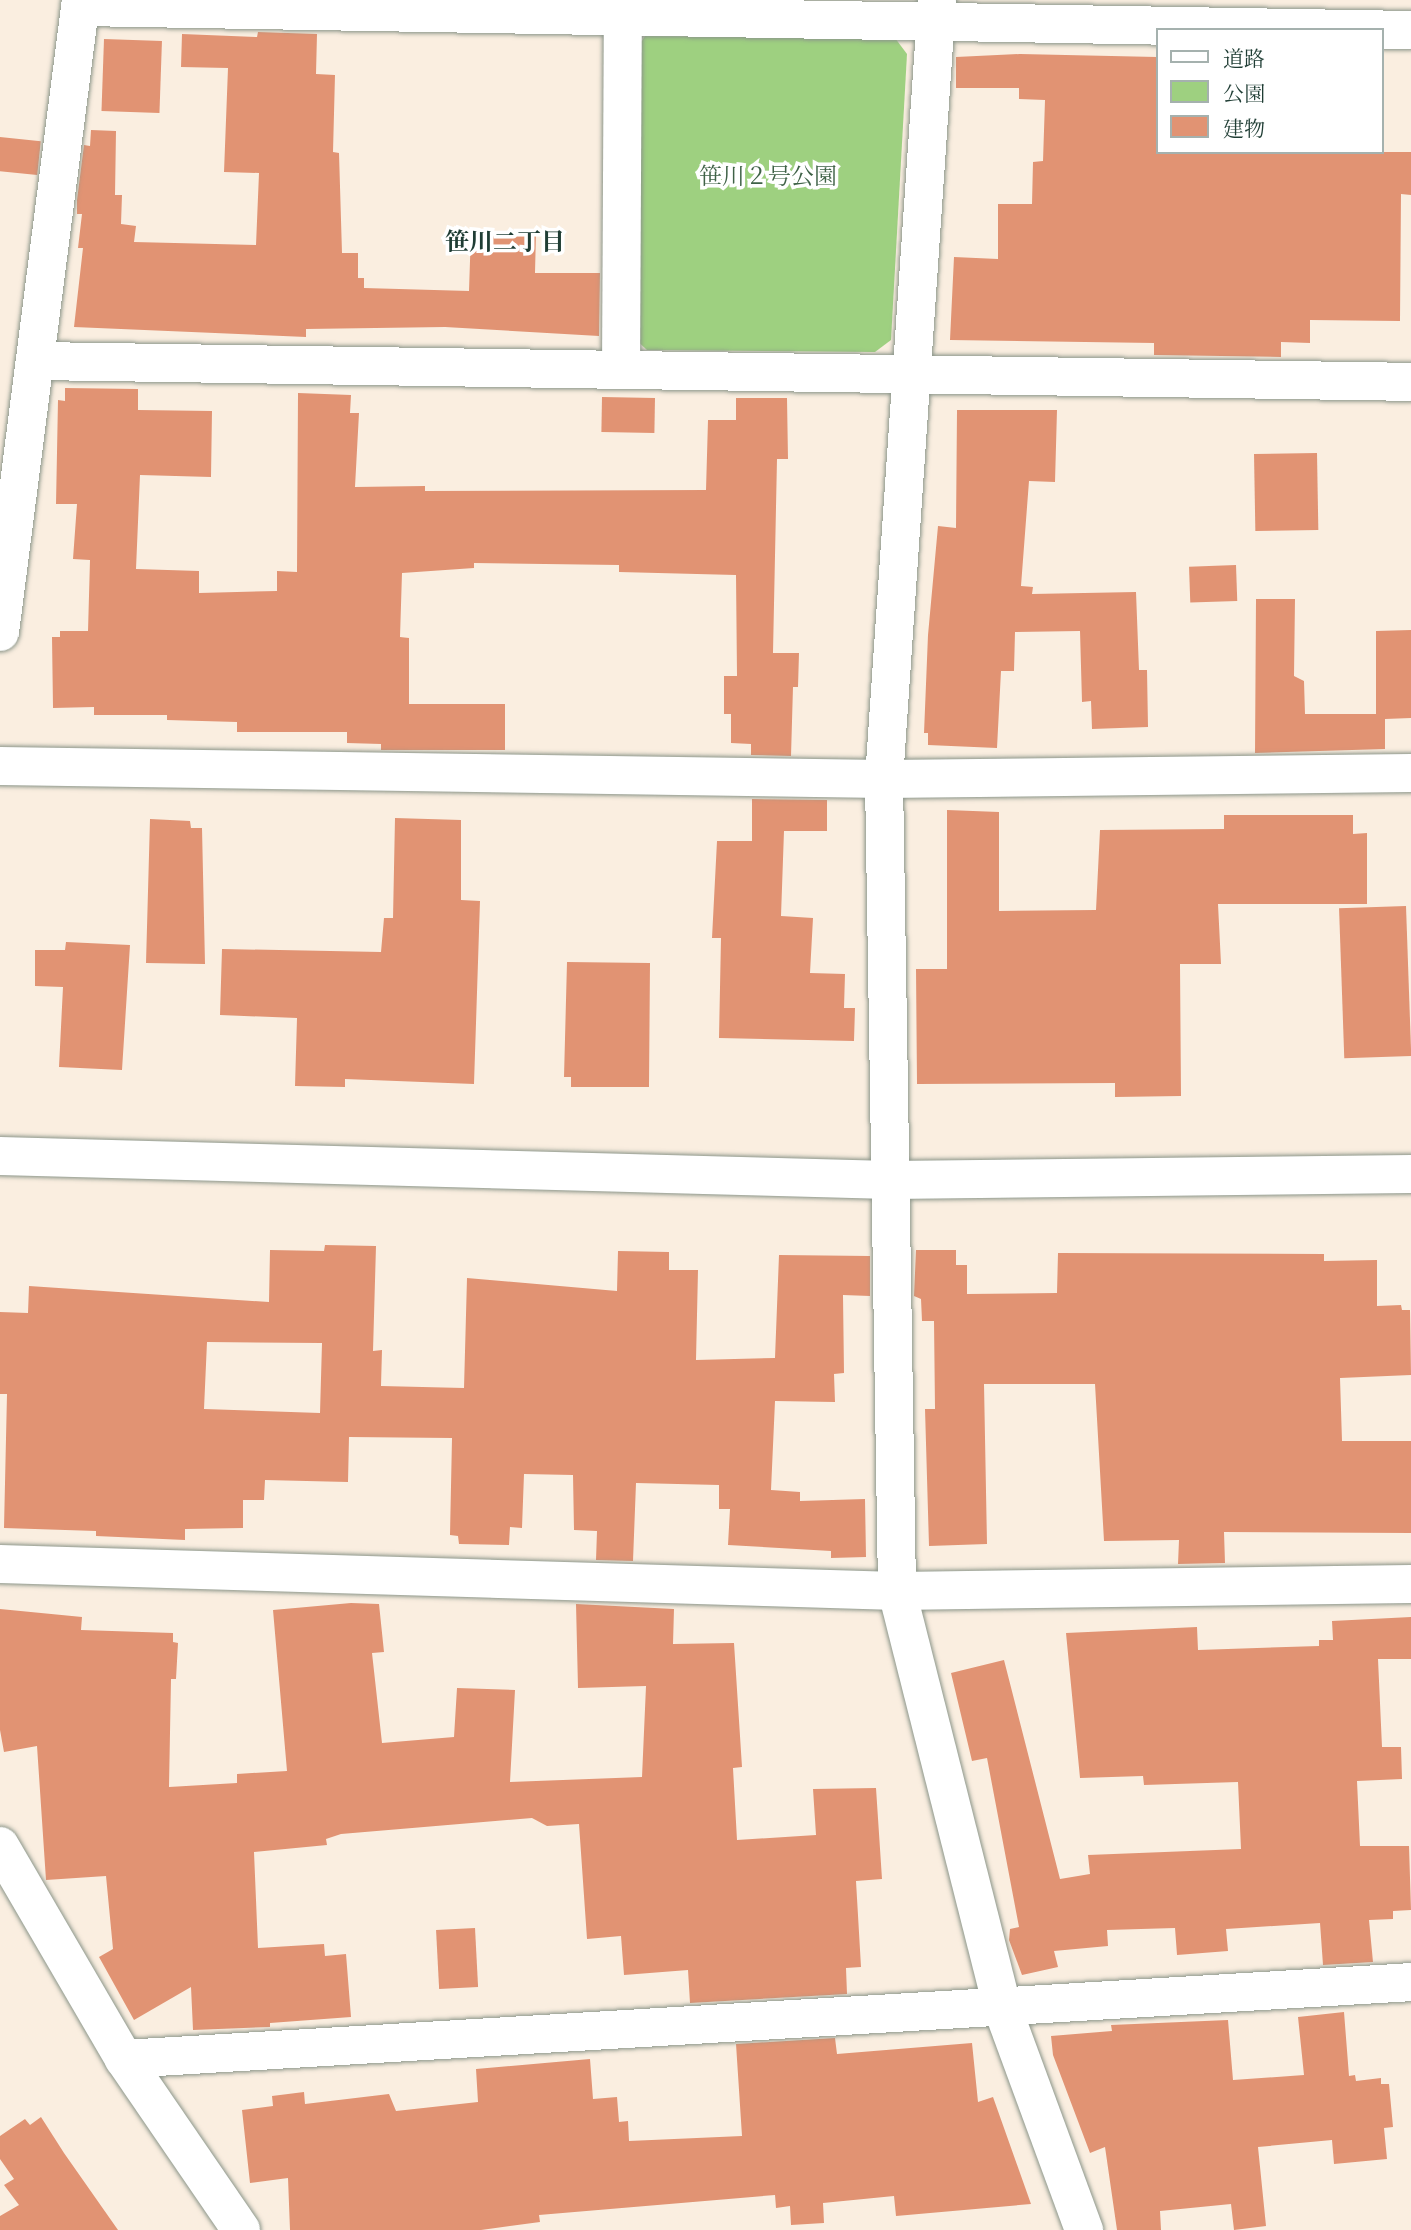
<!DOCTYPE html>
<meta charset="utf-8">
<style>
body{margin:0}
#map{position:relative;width:1411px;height:2230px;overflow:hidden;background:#faeee0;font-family:"IM FELL French Canon","Noto Serif JP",serif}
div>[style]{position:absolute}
.green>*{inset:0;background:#9ed080}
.building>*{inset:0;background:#e19373;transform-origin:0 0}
.roads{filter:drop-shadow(0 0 2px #8c968a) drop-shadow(0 0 2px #8c968a)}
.minor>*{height:38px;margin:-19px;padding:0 19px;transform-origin:19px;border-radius:19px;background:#fff}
.tertiary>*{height:38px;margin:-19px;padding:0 19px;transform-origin:19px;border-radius:19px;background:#fff}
span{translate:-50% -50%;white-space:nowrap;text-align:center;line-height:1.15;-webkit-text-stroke:7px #fff;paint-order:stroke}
.park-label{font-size:23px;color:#3f6247}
.neighbourhood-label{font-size:24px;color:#1f3d34;font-weight:700}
.legend{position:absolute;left:1156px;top:28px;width:228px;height:126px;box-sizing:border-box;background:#fff;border:2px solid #a5b1ae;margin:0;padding:9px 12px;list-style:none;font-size:21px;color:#1f3d34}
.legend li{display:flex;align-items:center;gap:14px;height:35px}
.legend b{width:35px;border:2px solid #a5b1ae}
</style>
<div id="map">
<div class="green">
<div style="clip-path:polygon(645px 36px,895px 38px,907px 54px,891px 340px,875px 352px,647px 350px,633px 337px,637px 49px)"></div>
</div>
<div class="building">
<div style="clip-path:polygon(258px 32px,317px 34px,316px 74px,335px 75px,333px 152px,339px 153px,342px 253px,358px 253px,358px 278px,364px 278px,364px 288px,469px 291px,471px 231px,536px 233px,535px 273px,600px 273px,599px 336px,445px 327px,306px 329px,306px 337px,74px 327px,83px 248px,78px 248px,82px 214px,77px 214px,77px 200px,84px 145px,90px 146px,91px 130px,116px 131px,115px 195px,122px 195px,121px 224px,136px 226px,134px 242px,256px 245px,259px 173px,224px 172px,228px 68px,181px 67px,182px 34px,257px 37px)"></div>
<div style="left:104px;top:39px;width:58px;height:72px;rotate:2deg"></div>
<div style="clip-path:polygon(1020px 54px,1157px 57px,1157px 152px,1411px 152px,1411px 195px,1401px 194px,1400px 321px,1310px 320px,1310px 343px,1281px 342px,1281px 357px,1154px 355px,1154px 343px,950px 340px,954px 257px,998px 259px,998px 204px,1032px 204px,1033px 162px,1043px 161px,1045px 100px,1019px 99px,1019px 88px,956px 88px,956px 57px)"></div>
<div style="left:0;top:137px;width:41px;height:34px;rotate:6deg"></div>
<div style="clip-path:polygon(65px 388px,138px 389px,138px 410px,212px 411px,211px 477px,140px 475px,136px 569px,199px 571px,199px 593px,277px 591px,277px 571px,297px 572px,298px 393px,351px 395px,350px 413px,359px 413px,355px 487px,425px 486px,425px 491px,706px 490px,708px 420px,736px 420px,736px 398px,787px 398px,788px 459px,777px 459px,773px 653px,799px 653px,798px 687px,793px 687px,791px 756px,751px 755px,751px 744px,731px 743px,731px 714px,724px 714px,724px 676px,737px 676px,736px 575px,619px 572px,619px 565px,474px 563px,474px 568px,402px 573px,400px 637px,409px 638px,409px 704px,505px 704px,505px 750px,381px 750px,381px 744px,347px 743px,347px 732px,237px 732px,237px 722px,167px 720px,167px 715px,94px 715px,94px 707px,53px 708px,52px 637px,60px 637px,60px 631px,88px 631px,90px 560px,73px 559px,77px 504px,56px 504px,58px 400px,65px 401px)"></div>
<div style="left:602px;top:397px;width:53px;height:35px;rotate:1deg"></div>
<div style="clip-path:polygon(957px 410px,1057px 410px,1055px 482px,1029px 481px,1021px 586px,1033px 587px,1032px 594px,1136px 592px,1139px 670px,1147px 670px,1148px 727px,1092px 729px,1091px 701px,1082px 702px,1080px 631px,1015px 632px,1014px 671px,1001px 671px,997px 748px,928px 745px,928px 733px,924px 733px,928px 635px,938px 526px,956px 528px)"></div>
<div style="left:1317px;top:453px;width:77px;height:63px;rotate:89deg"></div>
<div style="left:1236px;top:565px;width:36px;height:47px;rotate:88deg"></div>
<div style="clip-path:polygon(1256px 599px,1295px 599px,1294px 676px,1304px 681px,1305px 714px,1376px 714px,1376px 631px,1411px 630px,1411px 718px,1385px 719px,1385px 749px,1255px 753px)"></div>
<div style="clip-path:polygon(752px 799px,827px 800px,827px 831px,784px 831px,781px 916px,813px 918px,810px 973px,845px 974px,844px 1008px,855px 1008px,854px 1041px,719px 1038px,721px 938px,712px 938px,717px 841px,752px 841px)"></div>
<div style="clip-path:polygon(947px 810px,999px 812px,999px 911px,1096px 910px,1100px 830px,1224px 829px,1224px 815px,1353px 815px,1353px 834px,1367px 833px,1367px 904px,1218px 904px,1221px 964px,1180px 964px,1181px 1096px,1115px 1097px,1115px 1083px,917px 1084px,916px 969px,947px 969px)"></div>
<div style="clip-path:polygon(395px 818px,461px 820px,461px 900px,480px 901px,474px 1084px,345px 1079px,345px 1087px,295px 1086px,297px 1018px,220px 1015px,222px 949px,381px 952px,384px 918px,393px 918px)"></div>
<div style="clip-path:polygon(150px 819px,190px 821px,191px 828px,202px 828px,205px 964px,146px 963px)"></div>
<div style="left:1406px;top:906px;width:150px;height:67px;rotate:88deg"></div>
<div style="clip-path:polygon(66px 942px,130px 945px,122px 1070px,59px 1067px,63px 987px,35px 986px,35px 950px,65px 950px)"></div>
<div style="clip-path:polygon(567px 962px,650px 963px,649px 1087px,571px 1087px,571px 1077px,564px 1077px)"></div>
<div style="clip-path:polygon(evenodd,325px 1245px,376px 1246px,373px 1351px,382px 1350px,381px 1386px,464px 1388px,467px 1278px,617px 1291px,618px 1251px,669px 1252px,669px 1270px,698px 1270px,696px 1360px,775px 1358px,779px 1255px,870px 1256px,870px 1296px,843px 1295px,844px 1373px,834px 1374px,835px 1402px,775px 1401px,771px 1490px,800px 1492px,800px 1501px,865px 1499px,866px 1557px,831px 1558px,831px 1551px,728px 1545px,730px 1509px,719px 1509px,719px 1485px,636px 1483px,633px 1561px,596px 1560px,597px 1531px,574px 1530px,573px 1475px,524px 1474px,522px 1528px,510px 1527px,509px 1545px,459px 1544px,458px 1536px,450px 1535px,452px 1438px,349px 1437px,348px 1482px,265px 1480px,264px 1500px,243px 1500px,243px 1528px,185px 1529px,185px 1540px,96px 1536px,96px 1531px,4px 1528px,7px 1394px,0 1394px,0 1312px,28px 1313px,29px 1286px,269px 1302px,270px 1250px,324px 1251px,325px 1245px,207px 1342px,322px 1343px,320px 1413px,204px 1409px,207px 1342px)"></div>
<div style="clip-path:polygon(916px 1250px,956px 1250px,956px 1265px,967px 1265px,967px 1294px,1057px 1293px,1058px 1253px,1324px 1254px,1324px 1261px,1377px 1260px,1377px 1306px,1401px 1305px,1402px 1310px,1410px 1310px,1411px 1375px,1340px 1378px,1342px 1441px,1411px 1441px,1411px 1533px,1224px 1532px,1225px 1563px,1178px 1564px,1179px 1540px,1104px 1541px,1095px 1384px,984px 1384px,987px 1544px,929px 1546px,925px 1409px,935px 1409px,934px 1321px,922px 1321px,921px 1299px,914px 1296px)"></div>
<div style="clip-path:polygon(351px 1603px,379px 1604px,384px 1652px,372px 1653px,382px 1743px,454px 1737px,457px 1688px,515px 1690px,510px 1782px,642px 1777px,646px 1686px,578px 1688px,576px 1604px,674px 1609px,673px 1644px,734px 1643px,742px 1767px,733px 1768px,737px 1840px,816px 1835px,813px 1789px,876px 1788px,882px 1879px,856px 1881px,861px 1967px,846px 1968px,847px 1994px,690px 2003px,688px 1970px,624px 1975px,621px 1936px,587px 1939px,579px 1824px,547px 1826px,532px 1818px,341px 1834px,326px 1839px,327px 1845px,254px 1852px,258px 1948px,324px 1944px,325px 1956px,346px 1954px,351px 2017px,270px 2023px,270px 2027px,193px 2030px,191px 1987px,134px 2020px,99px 1957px,113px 1949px,106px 1876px,46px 1880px,37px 1746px,4px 1752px,0 1730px,0 1609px,82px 1617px,81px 1630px,173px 1633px,173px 1642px,178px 1643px,176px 1679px,171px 1679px,169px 1787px,237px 1783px,237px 1774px,287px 1771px,273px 1610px)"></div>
<div style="clip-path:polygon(1411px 1617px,1411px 1659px,1378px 1659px,1382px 1747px,1401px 1747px,1402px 1779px,1357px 1781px,1360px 1846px,1409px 1846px,1411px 1910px,1393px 1911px,1393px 1919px,1369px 1920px,1373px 1962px,1323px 1965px,1320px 1923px,1226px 1929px,1228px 1951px,1177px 1955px,1175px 1928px,1107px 1930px,1108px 1946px,1054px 1951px,1058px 1967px,1022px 1975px,1009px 1940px,1010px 1929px,1019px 1927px,987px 1758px,972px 1761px,951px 1673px,1004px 1660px,1060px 1879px,1090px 1874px,1088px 1855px,1241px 1849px,1238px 1782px,1144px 1785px,1143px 1776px,1080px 1778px,1066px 1633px,1197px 1627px,1198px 1650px,1319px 1646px,1319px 1640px,1333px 1640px,1332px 1621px)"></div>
<div style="left:475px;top:1928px;width:59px;height:39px;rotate:87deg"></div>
<div style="clip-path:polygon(1344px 2012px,1349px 2076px,1355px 2075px,1356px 2081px,1381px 2078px,1381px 2084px,1389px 2084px,1393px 2127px,1384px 2128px,1387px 2159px,1334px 2164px,1332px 2140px,1258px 2147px,1266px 2226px,1234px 2230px,1231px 2204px,1160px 2211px,1161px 2230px,1117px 2230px,1105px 2147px,1090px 2153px,1053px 2055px,1051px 2036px,1112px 2031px,1111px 2025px,1228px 2020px,1233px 2080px,1304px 2075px,1298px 2017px)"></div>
<div style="clip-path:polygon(835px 2038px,837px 2054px,972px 2043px,978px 2102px,993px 2097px,1031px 2204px,896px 2216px,894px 2196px,823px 2203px,824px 2223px,791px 2225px,790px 2206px,776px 2208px,775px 2195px,539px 2215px,540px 2222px,481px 2230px,290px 2230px,288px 2178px,250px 2183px,242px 2110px,273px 2106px,272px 2096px,304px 2092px,305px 2104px,389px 2094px,396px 2111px,478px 2102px,476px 2069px,590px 2059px,593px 2099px,617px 2097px,619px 2122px,628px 2121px,629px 2141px,742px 2136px,736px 2044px)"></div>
<div style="clip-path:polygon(41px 2117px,64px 2153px,118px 2230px,0 2230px,0 2216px,19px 2205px,4px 2185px,14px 2179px,0 2159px,0 2136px,25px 2119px,30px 2125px)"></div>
</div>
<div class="roads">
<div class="minor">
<div style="left:937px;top:0;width:781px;rotate:93.89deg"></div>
<div style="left:884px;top:779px;width:812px;rotate:89.08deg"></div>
<div style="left:897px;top:1591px;width:429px;rotate:75.8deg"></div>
<div style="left:1002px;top:2007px;width:238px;rotate:69.8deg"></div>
<div style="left:80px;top:7px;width:1331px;rotate:0.99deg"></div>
<div style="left:36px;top:361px;width:1375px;rotate:0.87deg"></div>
<div style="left:621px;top:369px;width:352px;rotate:-89.7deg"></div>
<div style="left:0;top:632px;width:637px;rotate:-82.7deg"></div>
<div style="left:0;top:766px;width:884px;rotate:0.84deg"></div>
<div style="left:884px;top:779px;width:527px;rotate:-0.65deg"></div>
<div style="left:0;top:1564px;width:897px;rotate:1.72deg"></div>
<div style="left:897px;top:1591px;width:514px;rotate:-0.78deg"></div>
<div style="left:0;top:1846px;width:246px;rotate:59.8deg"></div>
<div style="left:124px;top:2059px;width:207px;rotate:55.6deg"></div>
<div style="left:124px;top:2059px;width:1289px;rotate:-3.42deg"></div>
</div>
<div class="tertiary">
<div style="left:0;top:1156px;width:890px;rotate:1.54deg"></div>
<div style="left:890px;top:1180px;width:521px;rotate:-0.66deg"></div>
</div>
</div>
<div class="park-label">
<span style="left:768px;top:177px">笹川２号公園</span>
</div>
<div class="neighbourhood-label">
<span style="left:505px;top:243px">笹川二丁目</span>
</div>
<ul class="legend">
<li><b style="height:9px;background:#fff"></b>道路</li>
<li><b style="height:19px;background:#9ed080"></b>公園</li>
<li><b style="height:19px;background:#e19373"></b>建物</li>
</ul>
</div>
